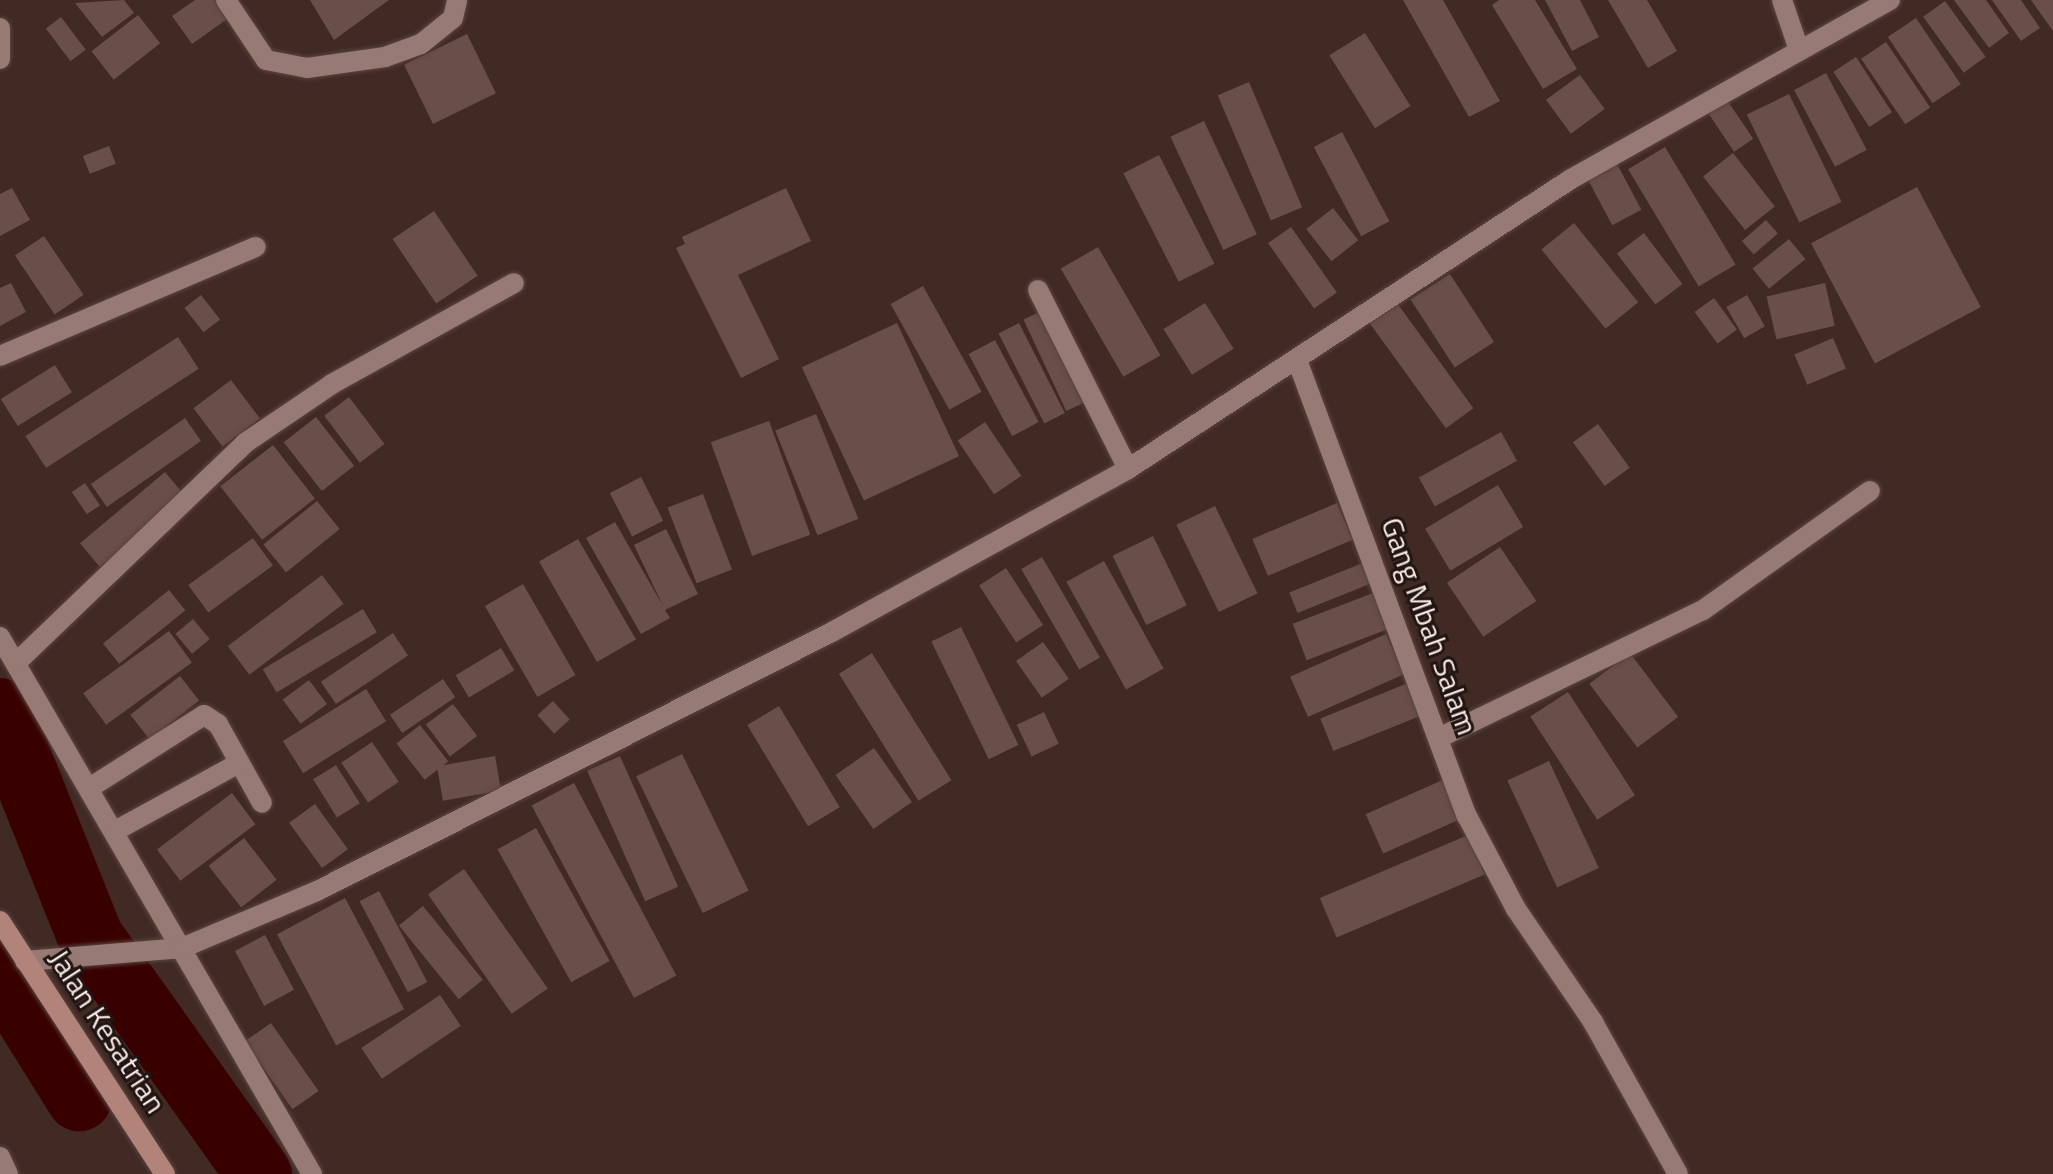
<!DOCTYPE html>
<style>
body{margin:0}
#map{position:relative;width:2053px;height:1174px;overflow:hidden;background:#412924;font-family:"Titillium Web",sans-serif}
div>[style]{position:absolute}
.river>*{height:66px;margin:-33px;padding:0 33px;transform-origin:33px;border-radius:33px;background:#390000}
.building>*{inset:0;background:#694f48;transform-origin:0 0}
.roads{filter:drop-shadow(0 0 2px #594540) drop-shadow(0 0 2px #594540)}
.lane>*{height:20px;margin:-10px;padding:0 10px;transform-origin:10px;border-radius:10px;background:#967a73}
.street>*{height:20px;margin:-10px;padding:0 10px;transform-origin:10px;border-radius:10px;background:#967a73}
.secondary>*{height:20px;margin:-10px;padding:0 10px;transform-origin:10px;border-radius:10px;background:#b28479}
span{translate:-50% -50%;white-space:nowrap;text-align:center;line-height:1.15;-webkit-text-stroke:6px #201513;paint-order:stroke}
.street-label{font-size:30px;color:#f8e8e4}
</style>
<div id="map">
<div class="river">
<div style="left:0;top:711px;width:245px;rotate:68.2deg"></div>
<div style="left:91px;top:938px;width:290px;rotate:54.6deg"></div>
<div style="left:0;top:971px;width:150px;rotate:58.1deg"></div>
</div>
<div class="building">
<div style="clip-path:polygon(124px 0,134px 13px,102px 37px,75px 3px)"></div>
<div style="clip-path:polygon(195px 0,218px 0,230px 17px,192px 44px,172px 16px)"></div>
<div style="clip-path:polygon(310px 0,389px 0,334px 40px)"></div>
<div style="clip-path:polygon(1403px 0,1443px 0,1500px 101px,1469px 117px)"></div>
<div style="clip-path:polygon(1499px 0,1535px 0,1577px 69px,1543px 89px,1492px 5px)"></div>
<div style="clip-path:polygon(1545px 0,1580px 0,1599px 37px,1572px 51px)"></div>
<div style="clip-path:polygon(1608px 0,1647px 0,1677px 51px,1648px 68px)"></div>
<div style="clip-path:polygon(1954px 0,1986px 0,2009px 33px,1989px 48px)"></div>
<div style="clip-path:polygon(1992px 0,2021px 0,2040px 28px,2021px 41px)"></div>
<div style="clip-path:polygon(2031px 0,2053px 0,2053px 31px)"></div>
<div style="left:1945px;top:1px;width:69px;height:27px;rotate:54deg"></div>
<div style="left:138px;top:15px;width:36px;height:59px;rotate:52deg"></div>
<div style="left:61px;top:17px;width:41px;height:19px;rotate:53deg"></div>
<div style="left:1916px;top:18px;width:80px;height:34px;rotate:56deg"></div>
<div style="left:1365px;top:33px;width:86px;height:42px;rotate:58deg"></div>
<div style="left:467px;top:34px;width:66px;height:70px;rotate:64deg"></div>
<div style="left:1886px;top:42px;width:79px;height:30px;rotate:56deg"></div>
<div style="left:1856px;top:57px;width:66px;height:27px;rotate:57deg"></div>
<div style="left:1826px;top:73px;width:87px;height:36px;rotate:62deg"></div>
<div style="left:1580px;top:75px;width:42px;height:42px;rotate:54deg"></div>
<div style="left:1249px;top:82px;width:136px;height:34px;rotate:67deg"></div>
<div style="left:1723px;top:94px;width:54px;height:23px;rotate:56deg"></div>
<div style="left:1789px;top:94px;width:120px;height:47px;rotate:64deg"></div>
<div style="left:1204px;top:121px;width:125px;height:37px;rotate:65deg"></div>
<div style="left:1342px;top:132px;width:101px;height:32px;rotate:62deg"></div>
<div style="left:109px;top:146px;width:19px;height:28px;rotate:69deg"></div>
<div style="left:1665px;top:147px;width:137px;height:43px;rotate:59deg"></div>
<div style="left:1733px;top:153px;width:68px;height:38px;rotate:52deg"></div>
<div style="left:1159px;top:155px;width:122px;height:40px;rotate:63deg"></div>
<div style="left:1616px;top:162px;width:54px;height:33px;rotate:62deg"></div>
<div style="left:1917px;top:187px;width:136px;height:120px;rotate:62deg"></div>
<div style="clip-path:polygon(12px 188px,30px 220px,0 236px,0 194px)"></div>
<div style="clip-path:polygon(786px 188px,811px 241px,738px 275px,779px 359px,741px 378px,676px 248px,685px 244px,682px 237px)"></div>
<div style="left:1333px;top:208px;width:41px;height:34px;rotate:52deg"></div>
<div style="left:434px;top:211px;width:78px;height:50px;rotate:56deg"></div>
<div style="left:1766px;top:220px;width:18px;height:32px;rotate:49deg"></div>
<div style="left:1574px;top:223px;width:102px;height:42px;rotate:51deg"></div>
<div style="left:1291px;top:227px;width:80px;height:28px;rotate:55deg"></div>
<div style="left:1644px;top:233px;width:64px;height:34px;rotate:53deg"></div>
<div style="left:44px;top:236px;width:71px;height:35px;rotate:56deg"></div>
<div style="left:1789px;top:239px;width:26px;height:47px;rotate:51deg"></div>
<div style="left:1098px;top:247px;width:125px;height:43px;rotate:60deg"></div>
<div style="left:1450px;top:274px;width:81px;height:47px;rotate:57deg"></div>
<div style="clip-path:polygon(11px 283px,26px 312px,0 326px,0 288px)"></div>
<div style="left:1825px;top:283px;width:44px;height:60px;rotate:77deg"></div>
<div style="left:923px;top:286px;width:121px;height:37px;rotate:61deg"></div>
<div style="left:201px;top:295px;width:31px;height:21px;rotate:52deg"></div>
<div style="left:1747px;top:295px;width:36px;height:24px;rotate:60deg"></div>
<div style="left:1714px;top:298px;width:39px;height:24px;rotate:54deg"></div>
<div style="left:1205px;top:303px;width:54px;height:49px;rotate:58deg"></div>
<div style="left:1397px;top:303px;width:130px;height:34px;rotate:54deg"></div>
<div style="left:1048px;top:308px;width:101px;height:27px;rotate:65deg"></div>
<div style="left:897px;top:323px;width:147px;height:105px;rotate:65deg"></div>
<div style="left:1019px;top:323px;width:101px;height:23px;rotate:63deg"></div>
<div style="left:178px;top:337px;width:38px;height:182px;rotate:57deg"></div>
<div style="left:1833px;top:338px;width:33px;height:42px;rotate:67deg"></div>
<div style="left:995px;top:340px;width:93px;height:30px;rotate:62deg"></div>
<div style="left:55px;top:365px;width:32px;height:64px;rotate:58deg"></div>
<div style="left:231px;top:380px;width:48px;height:47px;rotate:53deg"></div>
<div style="left:349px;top:397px;width:59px;height:31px;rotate:53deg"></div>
<div style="left:816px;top:414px;width:113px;height:44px;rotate:68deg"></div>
<div style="left:316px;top:417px;width:62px;height:41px;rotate:52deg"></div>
<div style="left:185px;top:418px;width:28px;height:115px;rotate:55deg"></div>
<div style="left:769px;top:421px;width:121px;height:62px;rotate:70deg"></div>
<div style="left:985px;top:422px;width:65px;height:33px;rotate:56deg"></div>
<div style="left:1598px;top:424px;width:54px;height:31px;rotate:54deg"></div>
<div style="left:1501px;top:432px;width:33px;height:94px;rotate:61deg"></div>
<div style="left:273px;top:445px;width:68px;height:67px;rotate:52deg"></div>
<div style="left:165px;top:472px;width:31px;height:111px;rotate:50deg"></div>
<div style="left:641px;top:477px;width:49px;height:35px;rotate:63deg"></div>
<div style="left:85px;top:483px;width:27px;height:16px;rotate:56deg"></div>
<div style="left:1498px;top:485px;width:49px;height:85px;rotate:59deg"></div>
<div style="left:703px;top:494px;width:81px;height:38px;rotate:69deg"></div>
<div style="left:317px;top:501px;width:36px;height:69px;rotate:51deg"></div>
<div style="left:1337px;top:503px;width:40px;height:92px;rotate:67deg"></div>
<div style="left:1215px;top:506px;width:97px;height:43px;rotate:64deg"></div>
<div style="clip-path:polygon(615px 522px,663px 606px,634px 545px,666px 529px,698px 594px,665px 610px,670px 618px,641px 634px,586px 538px)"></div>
<div style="left:1153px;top:536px;width:77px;height:45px;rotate:64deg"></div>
<div style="left:253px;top:538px;width:34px;height:80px;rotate:54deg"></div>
<div style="left:578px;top:539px;width:116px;height:45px;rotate:60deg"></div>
<div style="left:1500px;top:547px;width:65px;height:64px;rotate:56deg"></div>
<div style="left:1042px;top:557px;width:116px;height:24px;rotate:60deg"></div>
<div style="left:1370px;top:560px;width:22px;height:87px;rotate:68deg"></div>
<div style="left:1104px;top:561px;width:123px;height:43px;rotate:61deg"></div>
<div style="left:1006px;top:568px;width:68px;height:32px;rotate:57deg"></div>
<div style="left:322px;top:575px;width:36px;height:118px;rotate:53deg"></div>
<div style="left:523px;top:584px;width:105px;height:44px;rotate:60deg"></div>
<div style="left:169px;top:590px;width:26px;height:85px;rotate:51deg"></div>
<div style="left:1373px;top:593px;width:39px;height:86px;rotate:69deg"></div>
<div style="left:363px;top:609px;width:27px;height:117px;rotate:59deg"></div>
<div style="left:193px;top:619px;width:26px;height:23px;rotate:50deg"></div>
<div style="left:961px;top:627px;width:131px;height:33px;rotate:64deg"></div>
<div style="left:169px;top:631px;width:39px;height:106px;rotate:54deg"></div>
<div style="left:393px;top:633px;width:27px;height:87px;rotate:56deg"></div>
<div style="left:1386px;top:634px;width:44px;height:105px;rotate:66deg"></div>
<div style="left:1043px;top:642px;width:45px;height:33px;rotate:55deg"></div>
<div style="left:501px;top:648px;width:26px;height:53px;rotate:59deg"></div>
<div style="left:872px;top:653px;width:150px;height:39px;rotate:58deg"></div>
<div style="left:1630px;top:653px;width:80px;height:51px;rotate:53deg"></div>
<div style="left:180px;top:676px;width:31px;height:63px;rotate:52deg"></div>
<div style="left:443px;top:679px;width:22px;height:64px;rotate:56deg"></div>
<div style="left:309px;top:680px;width:30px;height:33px;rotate:53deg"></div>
<div style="left:1413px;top:681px;width:35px;height:100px;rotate:68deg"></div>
<div style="left:366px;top:689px;width:38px;height:98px;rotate:58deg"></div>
<div style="left:1568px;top:692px;width:123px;height:45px;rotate:57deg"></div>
<div style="left:553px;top:701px;width:25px;height:21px;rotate:48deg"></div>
<div style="left:453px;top:704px;width:40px;height:34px;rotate:53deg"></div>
<div style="left:779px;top:706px;width:118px;height:37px;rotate:59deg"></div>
<div style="left:1044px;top:712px;width:35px;height:30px;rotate:65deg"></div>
<div style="left:420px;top:725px;width:46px;height:30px;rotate:52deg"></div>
<div style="left:372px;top:742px;width:48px;height:37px;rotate:56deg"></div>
<div style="left:874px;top:748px;width:66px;height:47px;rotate:55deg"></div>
<div style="left:682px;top:754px;width:152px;height:51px;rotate:64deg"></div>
<div style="left:495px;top:756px;width:35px;height:59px;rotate:80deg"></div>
<div style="left:620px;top:756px;width:143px;height:36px;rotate:66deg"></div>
<div style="left:1549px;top:761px;width:118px;height:46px;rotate:65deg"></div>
<div style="left:336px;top:765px;width:45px;height:27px;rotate:58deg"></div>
<div style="left:1447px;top:778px;width:43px;height:89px;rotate:66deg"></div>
<div style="left:574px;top:783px;width:218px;height:48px;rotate:62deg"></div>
<div style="left:232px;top:793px;width:39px;height:94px;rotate:53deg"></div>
<div style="left:315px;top:804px;width:56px;height:32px;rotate:54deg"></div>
<div style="left:536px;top:828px;width:152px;height:44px;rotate:61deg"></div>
<div style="left:1468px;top:835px;width:43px;height:161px;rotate:67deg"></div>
<div style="left:244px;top:838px;width:53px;height:45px;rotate:52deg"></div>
<div style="left:464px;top:869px;width:146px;height:44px;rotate:55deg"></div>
<div style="left:379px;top:891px;width:103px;height:22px;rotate:62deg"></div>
<div style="left:345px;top:898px;width:126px;height:77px;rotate:62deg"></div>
<div style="left:423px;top:906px;width:95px;height:31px;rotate:51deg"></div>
<div style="left:265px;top:935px;width:62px;height:34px;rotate:62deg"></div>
<div style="left:440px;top:995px;width:37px;height:95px;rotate:56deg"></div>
<div style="left:271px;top:1023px;width:83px;height:32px;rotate:55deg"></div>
</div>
<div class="roads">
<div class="lane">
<div style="left:0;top:1157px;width:19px;rotate:65deg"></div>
</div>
<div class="street">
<div style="left:226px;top:0;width:72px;rotate:56.3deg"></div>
<div style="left:266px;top:60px;width:42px;rotate:11deg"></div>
<div style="left:307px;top:68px;width:79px;rotate:-8deg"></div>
<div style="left:385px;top:57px;width:38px;rotate:-20deg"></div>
<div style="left:421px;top:44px;width:41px;rotate:-39.1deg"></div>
<div style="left:453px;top:18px;width:18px;rotate:-77deg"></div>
<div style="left:1782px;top:0;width:50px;rotate:71.2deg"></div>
<div style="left:0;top:28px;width:31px;rotate:90deg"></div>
<div style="left:1038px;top:290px;width:200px;rotate:63.3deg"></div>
<div style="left:0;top:356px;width:278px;rotate:-23.1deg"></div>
<div style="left:1297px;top:360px;width:487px;rotate:69.6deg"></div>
<div style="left:1467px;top:816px;width:105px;rotate:62.2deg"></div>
<div style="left:1516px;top:909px;width:137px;rotate:55.7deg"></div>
<div style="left:1593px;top:1022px;width:174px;rotate:60.8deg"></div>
<div style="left:0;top:637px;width:621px;rotate:59.84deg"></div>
<div style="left:17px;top:662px;width:316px;rotate:-43.8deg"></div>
<div style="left:245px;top:443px;width:105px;rotate:-34.1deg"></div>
<div style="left:332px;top:384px;width:208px;rotate:-29deg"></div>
<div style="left:1439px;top:738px;width:293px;rotate:-25.9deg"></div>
<div style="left:1703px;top:610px;width:205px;rotate:-35.5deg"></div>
<div style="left:91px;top:787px;width:134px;rotate:-32.5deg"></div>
<div style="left:204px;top:715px;width:17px;rotate:33deg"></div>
<div style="left:218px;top:724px;width:90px;rotate:60.9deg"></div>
<div style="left:115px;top:831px;width:141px;rotate:-28.7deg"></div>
<div style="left:25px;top:961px;width:158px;rotate:-4.7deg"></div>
<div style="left:182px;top:948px;width:147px;rotate:-22.9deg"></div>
<div style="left:317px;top:891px;width:576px;rotate:-26.7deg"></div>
<div style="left:832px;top:632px;width:338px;rotate:-28.8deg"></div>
<div style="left:1128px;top:469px;width:529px;rotate:-33.21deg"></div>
<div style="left:1571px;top:179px;width:366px;rotate:-29.3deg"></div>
</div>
<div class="secondary">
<div style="left:0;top:921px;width:302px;rotate:56.9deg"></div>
</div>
</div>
<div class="street-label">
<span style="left:1430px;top:626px;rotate:70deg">Gang Mbah Salam</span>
<span style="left:108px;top:1031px;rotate:57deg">Jalan Kesatrian</span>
</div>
</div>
